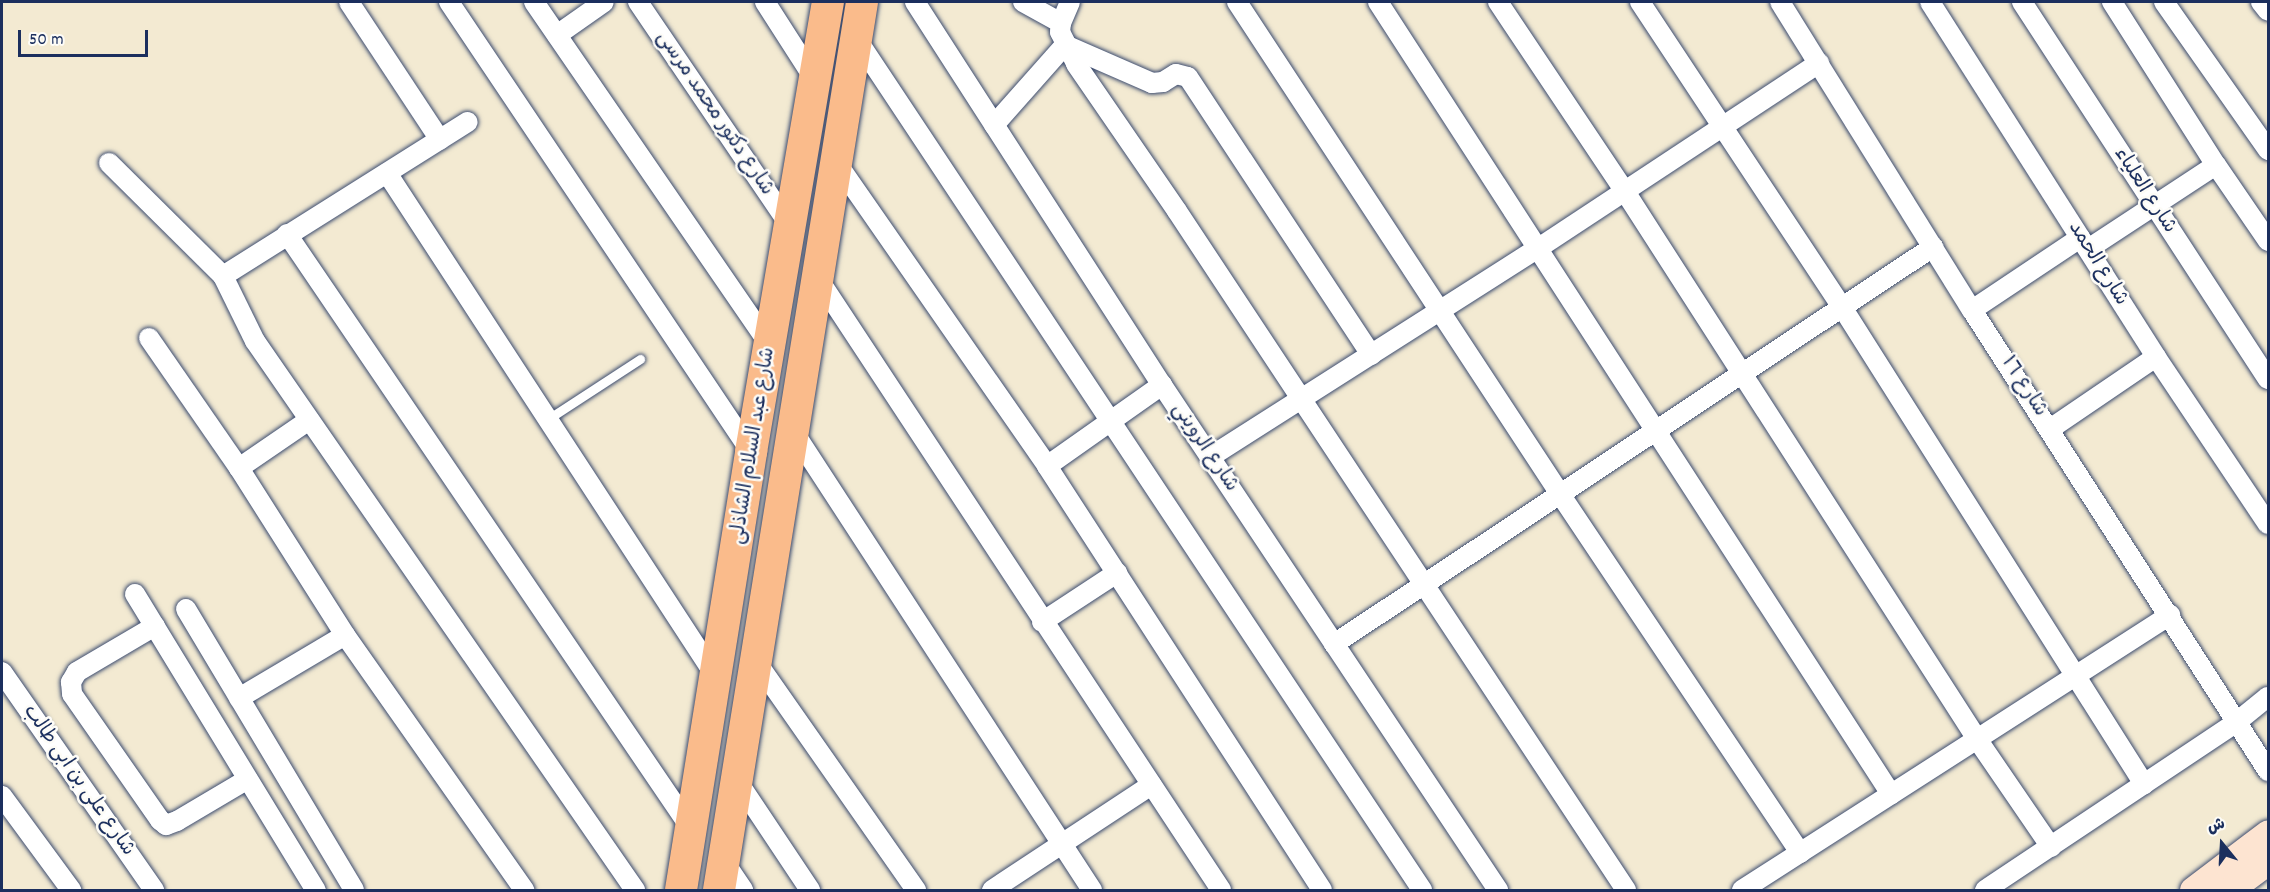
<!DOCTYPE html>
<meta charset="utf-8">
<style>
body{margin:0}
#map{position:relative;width:2270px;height:892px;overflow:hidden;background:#f3ead2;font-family:Dekko,"Playpen Sans Arabic",sans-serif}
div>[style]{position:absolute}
.roads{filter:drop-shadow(0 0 2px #3b4b6f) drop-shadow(0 0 2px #3b4b6f)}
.lane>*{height:9px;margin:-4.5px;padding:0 4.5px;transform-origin:4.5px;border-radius:4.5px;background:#fff}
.street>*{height:20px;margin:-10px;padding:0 10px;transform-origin:10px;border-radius:10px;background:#fff}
.secondary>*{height:27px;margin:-13.5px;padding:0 13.5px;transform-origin:13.5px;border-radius:13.5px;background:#fde4d1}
.primary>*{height:32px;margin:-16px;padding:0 16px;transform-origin:16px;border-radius:16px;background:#fabb8b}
span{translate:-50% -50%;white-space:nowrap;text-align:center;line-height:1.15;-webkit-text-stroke:5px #fdfcf7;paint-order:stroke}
.street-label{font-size:20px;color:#1b2f5e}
.frame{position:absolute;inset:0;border:3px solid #1b2f5e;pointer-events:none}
.north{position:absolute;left:2192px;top:814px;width:60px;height:60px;-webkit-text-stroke:4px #fdfcf7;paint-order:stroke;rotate:342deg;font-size:16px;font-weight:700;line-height:24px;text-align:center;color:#1b2f5e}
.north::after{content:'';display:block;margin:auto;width:21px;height:27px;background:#1b2f5e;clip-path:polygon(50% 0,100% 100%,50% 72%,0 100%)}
.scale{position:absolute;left:18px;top:30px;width:130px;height:27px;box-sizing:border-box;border:3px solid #1b2f5e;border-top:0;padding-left:8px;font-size:18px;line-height:21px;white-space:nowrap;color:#1b2f5e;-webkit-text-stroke:4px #fdfcf7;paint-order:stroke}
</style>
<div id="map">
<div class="roads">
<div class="lane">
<div style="left:548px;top:419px;width:110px;rotate:-33.1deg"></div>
</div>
<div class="street">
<div style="left:349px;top:2px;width:165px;rotate:56.6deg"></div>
<div style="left:449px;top:2px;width:542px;rotate:56.13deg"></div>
<div style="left:534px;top:2px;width:417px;rotate:55.5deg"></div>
<div style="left:638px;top:2px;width:271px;rotate:55.8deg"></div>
<div style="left:765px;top:2px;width:93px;rotate:57.3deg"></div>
<div style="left:915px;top:2px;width:456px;rotate:57.2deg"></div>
<div style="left:1162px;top:385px;width:607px;rotate:56.36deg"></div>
<div style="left:1023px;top:2px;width:43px;rotate:28.9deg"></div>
<div style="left:1070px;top:2px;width:23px;rotate:113deg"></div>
<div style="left:1061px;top:23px;width:9px;rotate:96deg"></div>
<div style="left:1060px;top:32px;width:36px;rotate:63deg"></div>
<div style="left:1076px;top:64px;width:178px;rotate:55.5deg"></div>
<div style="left:1177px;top:211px;width:814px;rotate:56.52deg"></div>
<div style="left:1237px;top:2px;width:589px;rotate:56.71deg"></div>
<div style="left:1560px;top:494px;width:432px;rotate:56.2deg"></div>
<div style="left:1378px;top:2px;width:944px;rotate:57.07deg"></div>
<div style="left:1498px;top:2px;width:226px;rotate:56.2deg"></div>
<div style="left:1624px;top:190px;width:653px;rotate:57.26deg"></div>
<div style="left:1977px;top:739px;width:131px;rotate:55.6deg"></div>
<div style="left:1640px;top:2px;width:366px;rotate:56.5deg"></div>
<div style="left:1842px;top:307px;width:565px;rotate:57.66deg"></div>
<div style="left:1780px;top:2px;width:363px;rotate:58.1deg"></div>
<div style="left:1972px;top:310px;width:548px;rotate:57.3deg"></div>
<div style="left:1930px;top:2px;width:421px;rotate:57.5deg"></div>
<div style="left:2156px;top:357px;width:201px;rotate:56.2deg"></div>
<div style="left:2022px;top:2px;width:450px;rotate:56.9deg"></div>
<div style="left:2112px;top:2px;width:193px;rotate:57.5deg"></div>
<div style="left:2216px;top:165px;width:92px;rotate:55.6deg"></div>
<div style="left:2164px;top:2px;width:181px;rotate:54.9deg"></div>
<div style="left:2261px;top:2px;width:11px;rotate:52deg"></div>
<div style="left:557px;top:35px;width:57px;rotate:-35.1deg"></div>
<div style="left:856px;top:38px;width:1023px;rotate:56.4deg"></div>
<div style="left:994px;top:125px;width:107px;rotate:-48.4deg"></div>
<div style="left:1065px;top:45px;width:95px;rotate:23.6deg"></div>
<div style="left:1152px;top:83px;width:11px;rotate:-5deg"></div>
<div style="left:1163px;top:82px;width:15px;rotate:-32deg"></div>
<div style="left:1176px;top:74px;width:12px;rotate:14deg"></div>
<div style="left:1188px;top:77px;width:333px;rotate:56.6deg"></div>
<div style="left:836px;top:162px;width:370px;rotate:55.2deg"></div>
<div style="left:1047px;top:466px;width:505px;rotate:57.03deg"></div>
<div style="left:109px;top:163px;width:161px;rotate:44.7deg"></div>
<div style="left:223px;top:276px;width:72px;rotate:63.8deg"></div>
<div style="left:255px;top:341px;width:668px;rotate:55.31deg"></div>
<div style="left:387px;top:173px;width:602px;rotate:56.86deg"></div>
<div style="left:287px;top:234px;width:721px;rotate:55.8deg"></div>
<div style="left:2088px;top:249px;width:153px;rotate:-33.3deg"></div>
<div style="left:223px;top:276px;width:289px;rotate:-32.2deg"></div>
<div style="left:817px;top:277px;width:734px;rotate:56.61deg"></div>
<div style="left:1972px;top:310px;width:130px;rotate:-33.7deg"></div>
<div style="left:149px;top:338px;width:158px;rotate:55.3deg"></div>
<div style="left:239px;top:468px;width:198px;rotate:57.6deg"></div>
<div style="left:345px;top:635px;width:312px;rotate:54.9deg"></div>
<div style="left:2050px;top:429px;width:128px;rotate:-34.2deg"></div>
<div style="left:793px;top:431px;width:548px;rotate:56.92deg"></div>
<div style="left:1210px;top:457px;width:388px;rotate:-32.5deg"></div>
<div style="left:1537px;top:249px;width:338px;rotate:-33.4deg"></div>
<div style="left:1047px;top:466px;width:141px;rotate:-35.2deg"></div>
<div style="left:239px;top:468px;width:85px;rotate:-34.4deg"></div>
<div style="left:135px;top:594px;width:347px;rotate:58.6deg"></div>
<div style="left:186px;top:609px;width:327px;rotate:59.1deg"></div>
<div style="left:1042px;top:622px;width:90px;rotate:-33.2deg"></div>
<div style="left:155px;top:626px;width:91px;rotate:149.5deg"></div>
<div style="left:77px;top:672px;width:12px;rotate:121deg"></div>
<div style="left:71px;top:682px;width:12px;rotate:85deg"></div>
<div style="left:72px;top:694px;width:154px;rotate:55.1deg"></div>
<div style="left:160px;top:820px;width:8px;rotate:40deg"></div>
<div style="left:166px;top:825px;width:12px;rotate:-20deg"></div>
<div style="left:177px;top:821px;width:82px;rotate:-30.6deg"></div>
<div style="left:1334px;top:644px;width:719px;rotate:-33.54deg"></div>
<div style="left:755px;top:660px;width:281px;rotate:55deg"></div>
<div style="left:2px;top:672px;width:266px;rotate:55.1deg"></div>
<div style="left:239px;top:698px;width:123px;rotate:-30.7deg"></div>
<div style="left:738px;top:782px;width:130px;rotate:56.3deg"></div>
<div style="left:2px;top:796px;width:117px;rotate:53.7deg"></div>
<div style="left:723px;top:860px;width:36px;rotate:56deg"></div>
<div style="left:992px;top:890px;width:191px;rotate:-33.4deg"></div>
<div style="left:1742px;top:890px;width:509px;rotate:-32.72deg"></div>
<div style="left:1985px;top:890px;width:304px;rotate:-33.7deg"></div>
<div style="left:2238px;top:721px;width:38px;rotate:-39deg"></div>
</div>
<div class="secondary">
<div style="left:2193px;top:890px;width:94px;rotate:-37.2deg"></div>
<div style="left:2229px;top:890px;width:49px;rotate:-36.6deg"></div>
</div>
<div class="primary">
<div style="left:681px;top:890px;width:444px;rotate:-80.9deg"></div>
<div style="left:751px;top:452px;width:457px;rotate:-80.3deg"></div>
<div style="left:719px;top:890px;width:899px;rotate:-80.85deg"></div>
</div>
</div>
<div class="street-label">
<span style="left:714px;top:114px;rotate:56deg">شارع دكتور محمد مرسى</span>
<span style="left:2144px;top:191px;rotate:57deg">شارع العلياء</span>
<span style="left:2097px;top:264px;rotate:58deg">شارع الحمد</span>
<span style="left:2023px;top:387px;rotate:57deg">شارع ١٦</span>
<span style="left:754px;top:446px;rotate:-81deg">شارع عبد السلام الشاذلى</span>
<span style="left:1204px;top:448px;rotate:56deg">شارع الرويني</span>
<span style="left:78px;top:781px;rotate:55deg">شارع على بن ابى طالب</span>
</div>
<div class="frame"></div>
<div class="north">ش</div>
<div class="scale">50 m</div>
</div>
